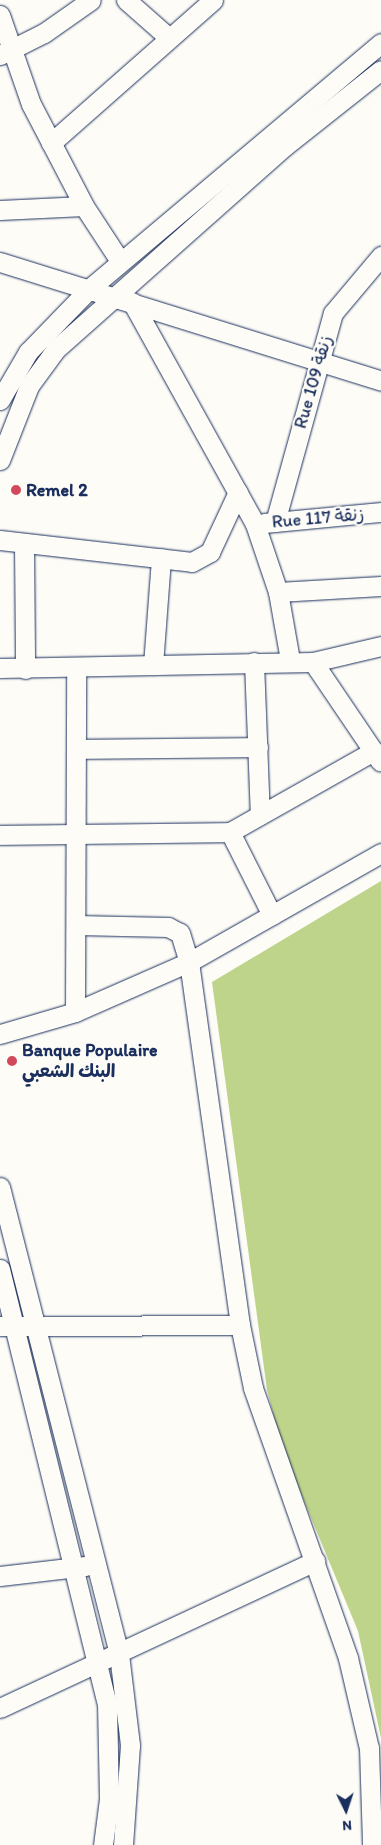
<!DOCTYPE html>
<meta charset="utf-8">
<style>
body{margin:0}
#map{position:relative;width:381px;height:1845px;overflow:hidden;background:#fdfcf7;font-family:Itim,"Playpen Sans Arabic",sans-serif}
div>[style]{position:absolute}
.green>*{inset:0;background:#bed48a}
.roads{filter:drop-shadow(0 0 1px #1b2f5e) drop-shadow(0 0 1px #1b2f5e)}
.street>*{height:19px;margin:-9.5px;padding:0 9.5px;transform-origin:9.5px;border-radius:9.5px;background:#fdfcf7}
.dots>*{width:14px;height:14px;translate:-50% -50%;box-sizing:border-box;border:2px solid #fdfcf7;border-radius:50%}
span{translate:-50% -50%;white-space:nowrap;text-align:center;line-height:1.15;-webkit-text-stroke:4.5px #fdfcf7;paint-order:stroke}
.street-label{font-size:18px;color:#1b2f5e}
.poi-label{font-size:18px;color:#1b2f5e;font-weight:700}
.left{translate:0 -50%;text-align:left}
.north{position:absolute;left:321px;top:1785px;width:50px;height:50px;-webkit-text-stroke:4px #fdfcf7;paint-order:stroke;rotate:176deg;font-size:14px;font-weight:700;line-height:20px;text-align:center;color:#1b2f5e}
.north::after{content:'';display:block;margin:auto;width:18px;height:22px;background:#1b2f5e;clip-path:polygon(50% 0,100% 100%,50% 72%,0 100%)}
</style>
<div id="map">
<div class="green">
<div style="clip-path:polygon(381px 881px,381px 1738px,358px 1631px,282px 1448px,267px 1390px,212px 982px)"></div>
</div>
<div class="roads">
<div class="street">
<div style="left:126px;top:0;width:55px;rotate:41.3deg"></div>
<div style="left:0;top:15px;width:94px;rotate:70.8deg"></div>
<div style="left:31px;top:104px;width:115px;rotate:62.5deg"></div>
<div style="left:84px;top:206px;width:66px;rotate:56.8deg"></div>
<div style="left:0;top:55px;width:49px;rotate:-26.6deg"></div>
<div style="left:44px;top:33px;width:57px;rotate:-35.1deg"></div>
<div style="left:51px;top:143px;width:216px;rotate:-41.4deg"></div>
<div style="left:0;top:210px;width:84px;rotate:-2.7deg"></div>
<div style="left:0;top:262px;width:399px;rotate:17.3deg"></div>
<div style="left:132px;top:302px;width:254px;rotate:61deg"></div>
<div style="left:255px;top:524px;width:72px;rotate:71.3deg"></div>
<div style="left:278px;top:592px;width:69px;rotate:80deg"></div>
<div style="left:0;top:400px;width:56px;rotate:-59.7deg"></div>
<div style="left:28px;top:352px;width:88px;rotate:-45.9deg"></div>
<div style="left:89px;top:289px;width:382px;rotate:-40.1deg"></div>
<div style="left:0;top:460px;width:79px;rotate:-68.6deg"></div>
<div style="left:29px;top:386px;width:46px;rotate:-53.9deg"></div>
<div style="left:56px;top:349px;width:306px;rotate:-41.6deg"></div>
<div style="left:285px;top:146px;width:122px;rotate:-38.4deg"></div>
<div style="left:275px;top:522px;width:217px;rotate:-74.5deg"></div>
<div style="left:333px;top:313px;width:75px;rotate:-49.9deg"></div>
<div style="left:264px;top:523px;width:118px;rotate:-5.4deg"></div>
<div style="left:0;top:540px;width:193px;rotate:6.5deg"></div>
<div style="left:192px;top:562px;width:21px;rotate:-29deg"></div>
<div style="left:210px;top:552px;width:66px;rotate:-65deg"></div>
<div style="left:24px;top:543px;width:126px;rotate:89.5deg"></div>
<div style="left:278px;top:592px;width:103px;rotate:-3.3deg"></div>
<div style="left:254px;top:662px;width:153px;rotate:87.8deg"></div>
<div style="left:313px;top:662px;width:120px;rotate:55.9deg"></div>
<div style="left:153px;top:665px;width:107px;rotate:-85.7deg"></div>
<div style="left:0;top:668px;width:313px;rotate:-1.1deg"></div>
<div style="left:313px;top:662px;width:70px;rotate:-13.2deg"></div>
<div style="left:77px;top:749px;width:181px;rotate:-0.6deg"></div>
<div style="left:230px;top:832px;width:165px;rotate:-29.4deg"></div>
<div style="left:0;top:835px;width:230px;rotate:-0.7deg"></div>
<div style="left:230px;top:832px;width:93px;rotate:63.2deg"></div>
<div style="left:76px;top:925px;width:92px;rotate:1.2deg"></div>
<div style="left:168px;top:927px;width:13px;rotate:27deg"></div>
<div style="left:180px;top:933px;width:30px;rotate:73deg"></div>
<div style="left:189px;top:962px;width:367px;rotate:82deg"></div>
<div style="left:240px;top:1325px;width:64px;rotate:78.3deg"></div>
<div style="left:253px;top:1388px;width:286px;rotate:70.6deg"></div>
<div style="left:348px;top:1658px;width:92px;rotate:76.9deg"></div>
<div style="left:369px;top:1748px;width:97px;rotate:88.2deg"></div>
<div style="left:75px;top:1012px;width:342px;rotate:-89.8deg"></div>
<div style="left:0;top:1034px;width:78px;rotate:-16.3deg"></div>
<div style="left:75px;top:1012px;width:124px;rotate:-23.7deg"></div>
<div style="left:189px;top:962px;width:221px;rotate:-29.6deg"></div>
<div style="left:0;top:1187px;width:482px;rotate:75.7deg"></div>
<div style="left:119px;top:1654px;width:92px;rotate:83.1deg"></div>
<div style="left:130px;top:1745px;width:100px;rotate:94deg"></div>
<div style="left:0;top:1269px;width:447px;rotate:76.2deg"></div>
<div style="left:107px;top:1703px;width:96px;rotate:88.8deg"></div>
<div style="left:109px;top:1799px;width:46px;rotate:97.4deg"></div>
<div style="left:0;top:1326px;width:240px;rotate:-0.2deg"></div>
<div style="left:0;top:1576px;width:86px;rotate:-6.7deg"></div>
<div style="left:0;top:1708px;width:348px;rotate:-25deg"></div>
</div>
</div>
<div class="dots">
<div style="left:16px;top:490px;background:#d1495b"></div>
<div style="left:12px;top:1061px;background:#d1495b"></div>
</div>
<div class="street-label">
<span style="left:313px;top:382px;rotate:-74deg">Rue 109 زنقة</span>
<span style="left:318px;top:518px;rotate:-5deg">Rue 117 زنقة</span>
</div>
<div class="poi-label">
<span class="left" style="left:26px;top:490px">Remel 2</span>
<span class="left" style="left:22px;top:1061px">Banque Populaire<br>البنك الشعبي</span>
</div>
<div class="north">N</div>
</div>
